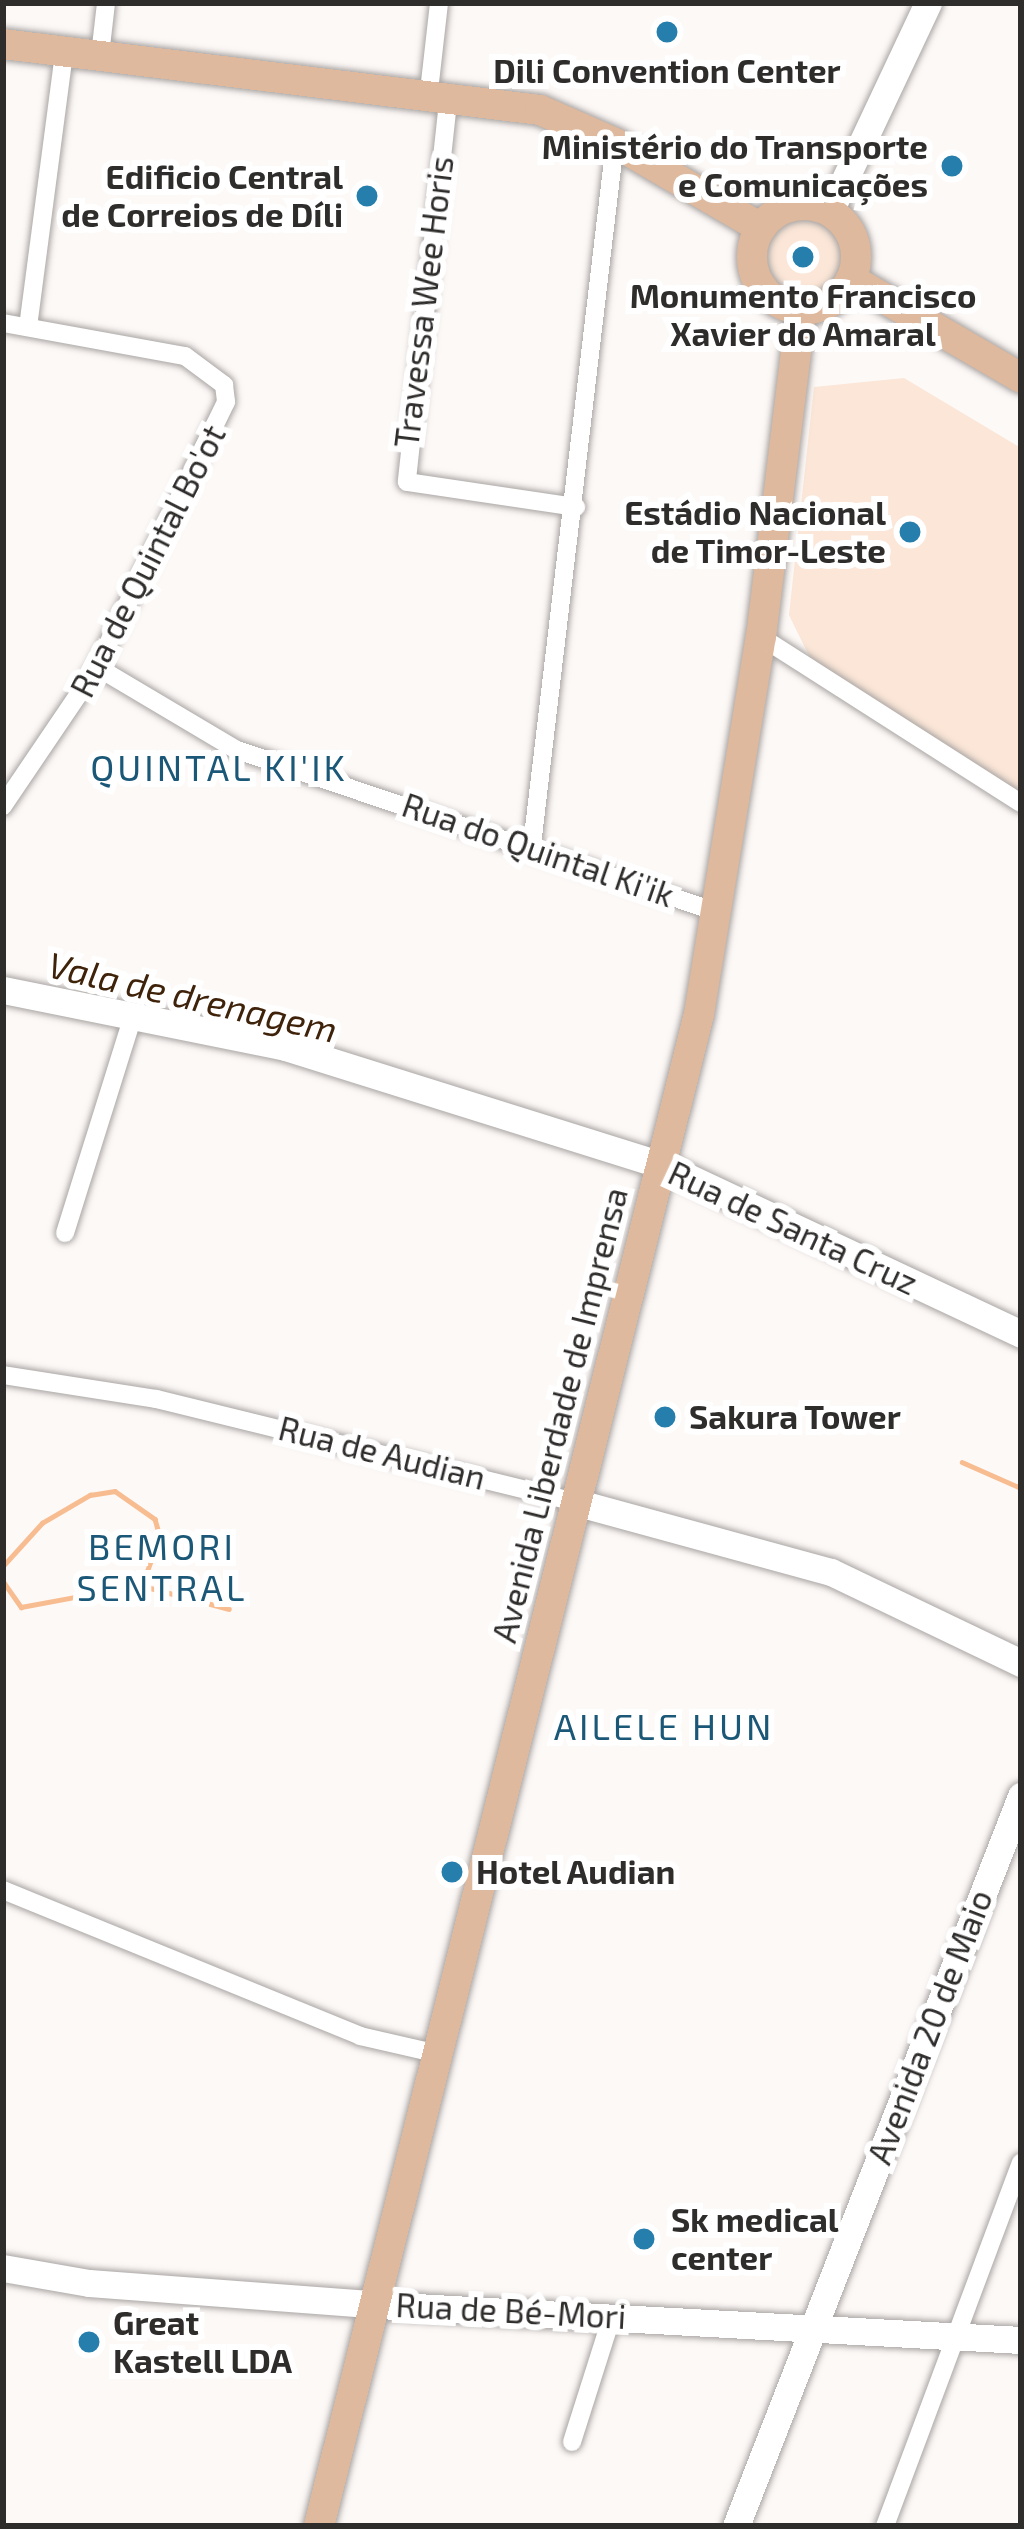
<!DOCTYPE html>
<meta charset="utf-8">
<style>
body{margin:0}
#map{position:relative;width:1024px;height:2529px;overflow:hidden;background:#fdf9f7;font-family:"Exo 2",sans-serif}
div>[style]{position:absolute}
.green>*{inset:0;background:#fbe6d7}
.round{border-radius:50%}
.stream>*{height:4.5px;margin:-2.25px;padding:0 2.25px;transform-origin:2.25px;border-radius:2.25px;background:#f8bc91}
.roads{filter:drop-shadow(0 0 3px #a9a5a3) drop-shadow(0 0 3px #a9a5a3)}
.street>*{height:18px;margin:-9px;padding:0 9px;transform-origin:9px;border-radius:9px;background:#fff}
.secondary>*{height:27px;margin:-13.5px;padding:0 13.5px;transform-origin:13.5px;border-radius:13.5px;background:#fff}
.primary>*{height:30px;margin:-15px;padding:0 15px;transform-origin:15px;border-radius:15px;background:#deb99e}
.primary>.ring{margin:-15px;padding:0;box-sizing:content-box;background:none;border:30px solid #deb99e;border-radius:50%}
.dots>*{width:33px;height:33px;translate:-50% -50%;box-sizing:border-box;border:6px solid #fff;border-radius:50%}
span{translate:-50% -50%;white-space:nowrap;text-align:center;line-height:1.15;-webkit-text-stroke:12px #fff;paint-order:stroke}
.poi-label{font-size:33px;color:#2f2d2c;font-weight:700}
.right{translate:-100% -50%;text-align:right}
.left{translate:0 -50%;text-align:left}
.street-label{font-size:33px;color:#2f2d2c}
.neighbourhood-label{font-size:36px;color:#1b5777;letter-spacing:3px}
.water-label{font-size:36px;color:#3f220a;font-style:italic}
.frame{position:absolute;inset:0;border:6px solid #2f2d2c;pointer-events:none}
</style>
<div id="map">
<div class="green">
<div class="round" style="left:760px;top:217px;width:82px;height:82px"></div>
<div style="clip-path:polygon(904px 378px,1021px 448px,1021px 799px,812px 662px,789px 615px,814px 387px)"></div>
</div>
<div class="stream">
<div style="left:962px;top:1462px;width:64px;rotate:23.8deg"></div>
<div style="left:3px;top:1566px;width:58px;rotate:-47.8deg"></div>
<div style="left:42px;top:1523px;width:56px;rotate:-30.3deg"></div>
<div style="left:90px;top:1495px;width:25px;rotate:-9deg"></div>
<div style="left:115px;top:1491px;width:49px;rotate:35deg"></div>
<div style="left:155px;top:1519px;width:18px;rotate:74deg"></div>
<div style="left:160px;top:1536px;width:51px;rotate:109.5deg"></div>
<div style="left:3px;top:1581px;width:32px;rotate:55deg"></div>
<div style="left:21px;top:1607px;width:55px;rotate:-10.5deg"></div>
<div style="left:75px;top:1597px;width:39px;rotate:-30deg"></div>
<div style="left:109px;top:1577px;width:124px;rotate:14.9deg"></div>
</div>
<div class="roads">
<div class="street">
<div style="left:100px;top:55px;width:52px;rotate:-83.4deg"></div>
<div style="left:429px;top:91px;width:89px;rotate:-83.5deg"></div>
<div style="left:449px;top:93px;width:391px;rotate:96.2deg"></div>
<div style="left:407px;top:482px;width:171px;rotate:8.4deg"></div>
<div style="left:3px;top:323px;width:185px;rotate:10.3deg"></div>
<div style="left:185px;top:356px;width:49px;rotate:36.6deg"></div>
<div style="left:224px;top:385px;width:17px;rotate:83deg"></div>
<div style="left:226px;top:402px;width:295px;rotate:116deg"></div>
<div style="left:97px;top:667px;width:168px;rotate:124.1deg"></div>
<div style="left:28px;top:327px;width:277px;rotate:-82.5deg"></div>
<div style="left:761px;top:637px;width:308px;rotate:32.6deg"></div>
<div style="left:97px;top:667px;width:163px;rotate:30.7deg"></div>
<div style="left:237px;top:750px;width:510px;rotate:18.65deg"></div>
<div style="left:532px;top:845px;width:707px;rotate:-83.26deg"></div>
<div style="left:65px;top:1233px;width:227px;rotate:-72.6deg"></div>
<div style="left:3px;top:1375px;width:155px;rotate:8.9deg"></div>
<div style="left:156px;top:1399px;width:431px;rotate:13.8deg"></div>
<div style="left:3px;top:1890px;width:386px;rotate:22.2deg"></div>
<div style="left:360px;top:2036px;width:76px;rotate:12.9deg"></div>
<div style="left:572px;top:2442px;width:132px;rotate:-72.4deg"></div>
<div style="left:885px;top:2526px;width:388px;rotate:-69.5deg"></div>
</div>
<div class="secondary">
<div style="left:830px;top:211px;width:230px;rotate:-64.8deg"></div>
<div style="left:3px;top:990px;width:288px;rotate:11.4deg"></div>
<div style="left:285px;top:1047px;width:395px;rotate:17.4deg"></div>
<div style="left:662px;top:1165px;width:397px;rotate:25.2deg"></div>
<div style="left:575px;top:1502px;width:265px;rotate:15.3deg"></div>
<div style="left:831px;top:1572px;width:211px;rotate:25.6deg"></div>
<div style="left:3px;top:2268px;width:87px;rotate:9.9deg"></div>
<div style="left:89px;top:2283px;width:291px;rotate:4.3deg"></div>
<div style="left:379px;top:2305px;width:643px;rotate:3.12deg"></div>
<div style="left:736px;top:2526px;width:784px;rotate:-68.67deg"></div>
</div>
<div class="primary">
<div style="left:3px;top:44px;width:541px;rotate:7.01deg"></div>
<div style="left:540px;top:110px;width:82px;rotate:23.7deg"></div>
<div style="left:615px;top:143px;width:169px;rotate:30.2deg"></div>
<div class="ring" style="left:752px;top:205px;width:74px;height:74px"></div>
<div style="left:851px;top:279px;width:197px;rotate:30.2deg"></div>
<div style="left:319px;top:2526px;width:1559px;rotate:-75.89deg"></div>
<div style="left:699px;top:1014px;width:382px;rotate:-80.7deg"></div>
<div style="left:761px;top:637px;width:330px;rotate:-83deg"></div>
</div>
</div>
<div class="dots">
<div style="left:667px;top:32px;background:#267ead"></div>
<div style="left:952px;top:166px;background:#267ead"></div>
<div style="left:367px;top:196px;background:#267ead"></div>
<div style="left:803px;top:257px;background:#267ead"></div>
<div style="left:910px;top:532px;background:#267ead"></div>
<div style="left:665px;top:1417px;background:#267ead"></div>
<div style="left:452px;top:1872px;background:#267ead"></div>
<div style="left:644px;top:2239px;background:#267ead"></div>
<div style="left:89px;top:2342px;background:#267ead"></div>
</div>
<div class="poi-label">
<span style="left:667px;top:71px">Dili Convention Center</span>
<span class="right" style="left:928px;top:166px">Ministério do Transporte<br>e Comunicações</span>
<span class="right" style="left:343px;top:196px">Edificio Central<br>de Correios de Díli</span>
<span style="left:803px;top:315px">Monumento Francisco<br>Xavier do Amaral</span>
<span class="right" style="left:886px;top:532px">Estádio Nacional<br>de Timor-Leste</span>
<span class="left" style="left:689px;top:1417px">Sakura Tower</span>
<span class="left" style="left:476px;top:1872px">Hotel Audian</span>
<span class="left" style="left:671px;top:2239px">Sk medical<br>center</span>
<span class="left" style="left:113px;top:2342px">Great<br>Kastell LDA</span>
</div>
<div class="street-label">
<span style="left:424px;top:302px;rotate:-83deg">Travessa Wee Horis</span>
<span style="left:148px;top:561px;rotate:-63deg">Rua de Quintal Bo'ot</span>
<span style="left:538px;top:850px;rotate:19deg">Rua do Quintal Ki'ik</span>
<span style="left:793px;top:1228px;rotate:25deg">Rua de Santa Cruz</span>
<span style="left:560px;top:1415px;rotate:-76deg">Avenida Liberdade de Imprensa</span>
<span style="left:382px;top:1453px;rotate:14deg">Rua de Audian</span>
<span style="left:930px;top:2027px;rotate:-69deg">Avenida 20 de Maio</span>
<span style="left:511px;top:2311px;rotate:3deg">Rua de Bé-Mori</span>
</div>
<div class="neighbourhood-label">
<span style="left:219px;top:767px">QUINTAL KI'IK</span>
<span style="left:162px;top:1566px">BEMORI<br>SENTRAL</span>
<span style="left:664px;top:1726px">AILELE HUN</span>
</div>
<div class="water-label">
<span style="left:193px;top:996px;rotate:13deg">Vala de drenagem</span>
</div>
<div class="frame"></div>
</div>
